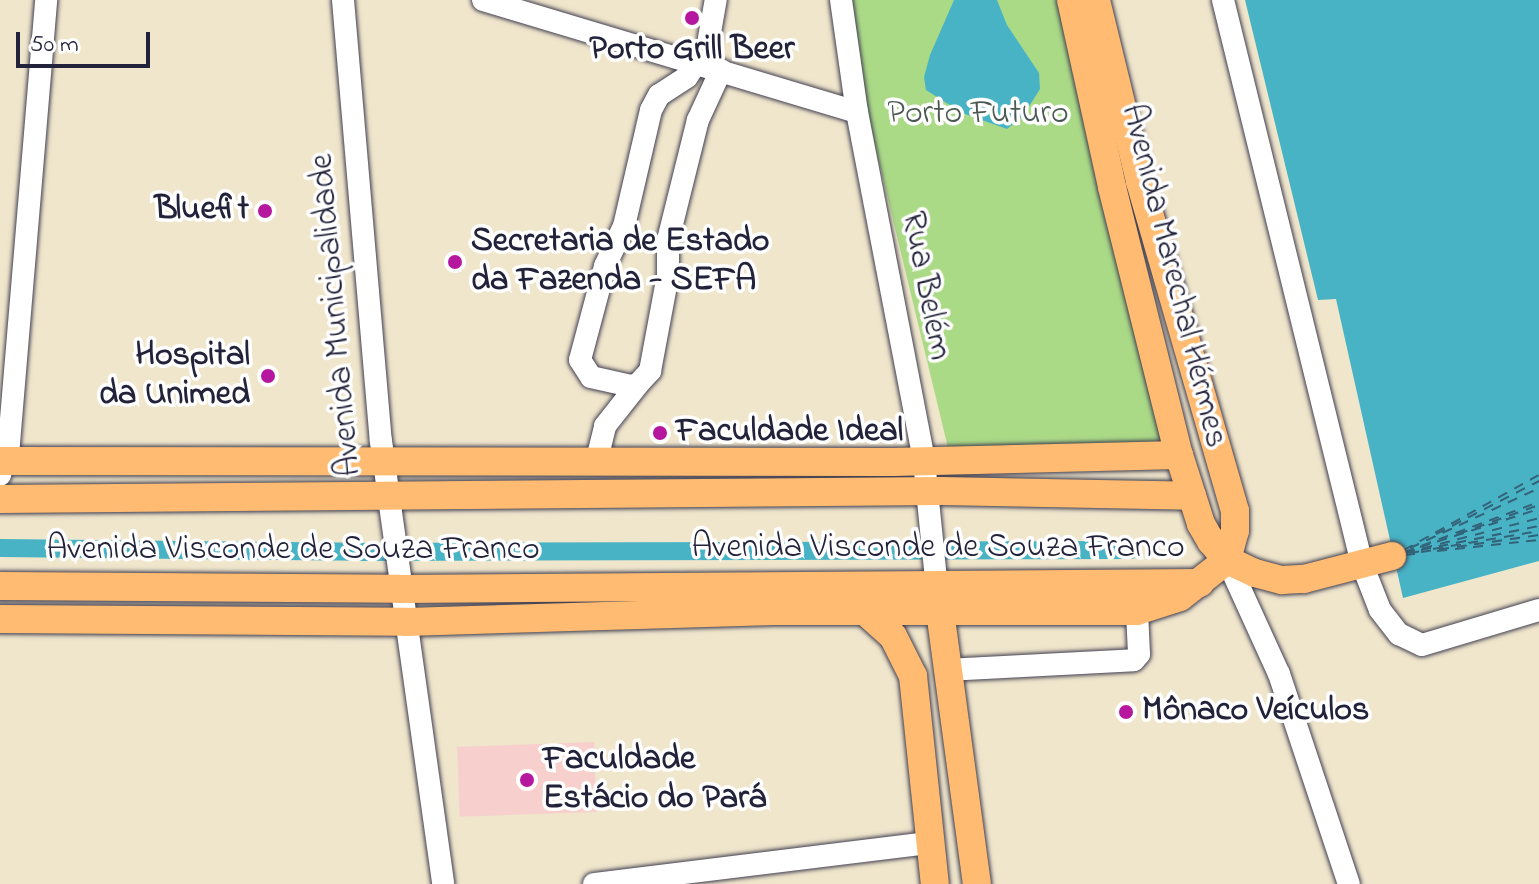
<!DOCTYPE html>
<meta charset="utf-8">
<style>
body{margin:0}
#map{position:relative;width:1539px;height:884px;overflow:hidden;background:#f0e6cc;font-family:"Indie Flower",sans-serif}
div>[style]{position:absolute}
.built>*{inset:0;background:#f7d0cd;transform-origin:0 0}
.green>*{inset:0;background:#abda87}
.water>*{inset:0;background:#47b3c5}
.canal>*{height:18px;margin:-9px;padding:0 9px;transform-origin:9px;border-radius:9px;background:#47b3c5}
.ferry>*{height:2px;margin-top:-1px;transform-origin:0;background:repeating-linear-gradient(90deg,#336379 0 10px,transparent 0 18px)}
.roads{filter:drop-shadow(0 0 2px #413f51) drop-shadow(0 0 2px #413f51)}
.minor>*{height:22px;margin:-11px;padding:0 11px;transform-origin:11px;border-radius:11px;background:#fff}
.major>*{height:28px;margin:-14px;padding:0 14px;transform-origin:14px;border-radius:14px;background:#febb71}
.dots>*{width:22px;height:22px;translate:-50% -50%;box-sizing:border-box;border:4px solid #fff;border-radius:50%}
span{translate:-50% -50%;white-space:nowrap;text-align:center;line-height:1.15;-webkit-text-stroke:7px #fff;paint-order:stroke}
.poi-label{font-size:34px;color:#22223b;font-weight:700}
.right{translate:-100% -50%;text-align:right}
.left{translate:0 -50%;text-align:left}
.park-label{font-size:34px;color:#4b5952}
.street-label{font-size:34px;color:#22223b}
.scale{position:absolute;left:16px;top:32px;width:134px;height:36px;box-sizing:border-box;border:4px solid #22223b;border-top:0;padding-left:10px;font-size:24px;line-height:28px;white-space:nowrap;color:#22223b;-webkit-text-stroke:6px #fff;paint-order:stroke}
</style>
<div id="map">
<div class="built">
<div style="left:594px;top:742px;width:70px;height:137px;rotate:88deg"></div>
</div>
<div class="green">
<div style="clip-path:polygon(851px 0,1062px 0,1165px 445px,949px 452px,868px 116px)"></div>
</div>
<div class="water">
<div style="clip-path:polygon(954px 0,997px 0,1007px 25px,1039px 73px,1040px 89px,1023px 116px,1007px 129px,962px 113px,926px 90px,924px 77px,930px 55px)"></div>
<div style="clip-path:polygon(1245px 0,1539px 0,1539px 561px,1403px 598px,1336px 299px,1318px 300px)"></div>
</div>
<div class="canal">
<div style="left:0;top:548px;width:364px;rotate:0.6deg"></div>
<div style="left:364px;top:552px;width:767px;rotate:-0.15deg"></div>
</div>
<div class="ferry">
<div style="left:1436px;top:534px;width:116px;rotate:-27.2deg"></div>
<div style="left:1458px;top:534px;width:86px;rotate:-19.7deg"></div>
<div style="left:1420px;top:547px;width:125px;rotate:-17.7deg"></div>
<div style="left:1410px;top:548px;width:142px;rotate:-24.9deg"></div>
<div style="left:1433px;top:549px;width:108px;rotate:-9.6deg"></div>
<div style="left:1404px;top:550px;width:154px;rotate:-29.1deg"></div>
<div style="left:1421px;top:550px;width:120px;rotate:-11.5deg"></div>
<div style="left:1437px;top:551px;width:103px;rotate:-6.2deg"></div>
<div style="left:1405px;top:552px;width:143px;rotate:-20.5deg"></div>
<div style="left:1421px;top:552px;width:119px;rotate:-8.2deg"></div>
<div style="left:1405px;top:553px;width:138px;rotate:-14.6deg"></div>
<div style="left:1409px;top:553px;width:14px;rotate:-8deg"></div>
<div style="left:1405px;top:555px;width:18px;rotate:-6deg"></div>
</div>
<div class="roads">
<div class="minor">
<div style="left:343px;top:0;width:443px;rotate:85.1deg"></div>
<div style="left:381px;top:441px;width:447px;rotate:82deg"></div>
<div style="left:483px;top:0;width:390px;rotate:16.7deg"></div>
<div style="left:841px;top:0;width:113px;rotate:81.9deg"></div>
<div style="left:857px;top:112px;width:355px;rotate:79.1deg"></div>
<div style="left:924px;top:461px;width:138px;rotate:84.2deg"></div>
<div style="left:1223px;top:0;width:581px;rotate:76.16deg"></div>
<div style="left:1362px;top:564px;width:49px;rotate:68.6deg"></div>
<div style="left:1380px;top:610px;width:31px;rotate:52deg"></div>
<div style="left:1399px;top:634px;width:25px;rotate:26deg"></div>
<div style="left:1422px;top:645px;width:122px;rotate:-16.7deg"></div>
<div style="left:709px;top:38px;width:39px;rotate:-80deg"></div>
<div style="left:697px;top:62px;width:18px;rotate:124deg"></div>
<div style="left:687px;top:77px;width:33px;rotate:147deg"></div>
<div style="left:659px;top:95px;width:17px;rotate:118deg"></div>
<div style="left:651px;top:110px;width:119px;rotate:103.1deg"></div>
<div style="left:624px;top:226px;width:44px;rotate:115.4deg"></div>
<div style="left:605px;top:266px;width:97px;rotate:104.9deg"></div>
<div style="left:580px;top:360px;width:20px;rotate:57deg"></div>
<div style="left:591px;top:377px;width:41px;rotate:12.7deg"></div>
<div style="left:631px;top:386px;width:7px;rotate:-16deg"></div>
<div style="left:638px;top:384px;width:18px;rotate:-47deg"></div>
<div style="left:650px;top:371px;width:98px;rotate:-79.4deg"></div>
<div style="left:668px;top:275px;width:35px;rotate:-90deg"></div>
<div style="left:668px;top:240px;width:124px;rotate:-76deg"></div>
<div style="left:698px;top:120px;width:55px;rotate:-65.3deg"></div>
<div style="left:596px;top:463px;width:38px;rotate:-76deg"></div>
<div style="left:605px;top:426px;width:53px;rotate:-51.8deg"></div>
<div style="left:0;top:475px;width:33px;rotate:-74deg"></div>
<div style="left:9px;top:443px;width:445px;rotate:-85.2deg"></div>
<div style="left:1227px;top:560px;width:125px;rotate:65.5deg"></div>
<div style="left:1279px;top:674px;width:221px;rotate:71.6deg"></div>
<div style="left:946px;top:670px;width:188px;rotate:-3deg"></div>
<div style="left:1134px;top:660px;width:8px;rotate:-50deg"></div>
<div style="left:1139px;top:654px;width:43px;rotate:-92.7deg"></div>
<div style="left:594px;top:884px;width:338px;rotate:-7deg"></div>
</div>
<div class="major">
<div style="left:1071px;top:0;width:191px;rotate:77.6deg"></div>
<div style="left:1112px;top:187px;width:276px;rotate:76deg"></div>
<div style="left:1179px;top:455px;width:72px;rotate:72.3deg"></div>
<div style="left:1201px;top:524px;width:20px;rotate:60deg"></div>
<div style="left:1211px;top:541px;width:25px;rotate:50deg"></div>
<div style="left:1227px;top:560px;width:31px;rotate:25deg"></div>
<div style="left:1255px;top:573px;width:28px;rotate:15deg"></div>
<div style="left:1282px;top:580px;width:22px;rotate:-3deg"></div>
<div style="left:1304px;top:579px;width:91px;rotate:-14.6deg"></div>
<div style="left:0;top:461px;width:893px;rotate:0.06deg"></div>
<div style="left:893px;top:462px;width:286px;rotate:-1.4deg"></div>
<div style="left:0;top:499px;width:941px;rotate:-0.49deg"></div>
<div style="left:941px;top:491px;width:251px;rotate:1.1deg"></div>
<div style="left:0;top:586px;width:399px;rotate:0.4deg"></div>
<div style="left:399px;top:589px;width:801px;rotate:-0.43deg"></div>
<div style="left:940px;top:611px;width:275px;rotate:82.3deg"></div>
<div style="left:866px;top:612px;width:36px;rotate:42deg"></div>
<div style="left:893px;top:636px;width:45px;rotate:63.4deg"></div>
<div style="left:913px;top:676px;width:209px;rotate:84deg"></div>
<div style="left:0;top:619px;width:406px;rotate:0.4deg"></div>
<div style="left:406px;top:622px;width:368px;rotate:-1.7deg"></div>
<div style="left:774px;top:611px;width:363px"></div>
<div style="left:1137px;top:611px;width:45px;rotate:-18deg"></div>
<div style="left:1180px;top:597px;width:60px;rotate:-38.2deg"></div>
<div style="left:1227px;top:560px;width:30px;rotate:-75deg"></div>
<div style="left:1235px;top:531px;width:20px;rotate:-90deg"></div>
<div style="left:1235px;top:511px;width:343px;rotate:-106.1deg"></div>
<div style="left:1140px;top:181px;width:186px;rotate:-103.7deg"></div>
</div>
</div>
<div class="dots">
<div style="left:692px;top:18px;background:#b5179e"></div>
<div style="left:265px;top:211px;background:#b5179e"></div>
<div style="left:455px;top:262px;background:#b5179e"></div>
<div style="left:268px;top:376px;background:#b5179e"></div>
<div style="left:660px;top:433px;background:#b5179e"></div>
<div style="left:1126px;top:712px;background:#b5179e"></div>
<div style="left:527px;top:780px;background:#b5179e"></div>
</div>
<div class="poi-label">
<span style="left:692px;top:51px">Porto Grill Beer</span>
<span class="right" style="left:249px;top:211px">Bluefit</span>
<span class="left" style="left:471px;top:262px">Secretaria de Estado<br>da Fazenda - SEFA</span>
<span class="right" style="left:250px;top:376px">Hospital<br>da Unimed</span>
<span class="left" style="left:676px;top:433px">Faculdade Ideal</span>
<span class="left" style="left:1142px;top:712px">Mônaco Veículos</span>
<span class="left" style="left:543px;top:780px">Faculdade<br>Estácio do Pará</span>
</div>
<div class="park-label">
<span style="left:978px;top:115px">Porto Futuro</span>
</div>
<div class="street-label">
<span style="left:1173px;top:276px;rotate:76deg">Avenida Marechal Hérmes</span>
<span style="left:925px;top:286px;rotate:79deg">Rua Belém</span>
<span style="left:337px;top:315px;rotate:-95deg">Avenida Municipalidade</span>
<span style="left:938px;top:549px">Avenida Visconde de Souza Franco</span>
<span style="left:293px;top:551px">Avenida Visconde de Souza Franco</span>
</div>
<div class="scale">50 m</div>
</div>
